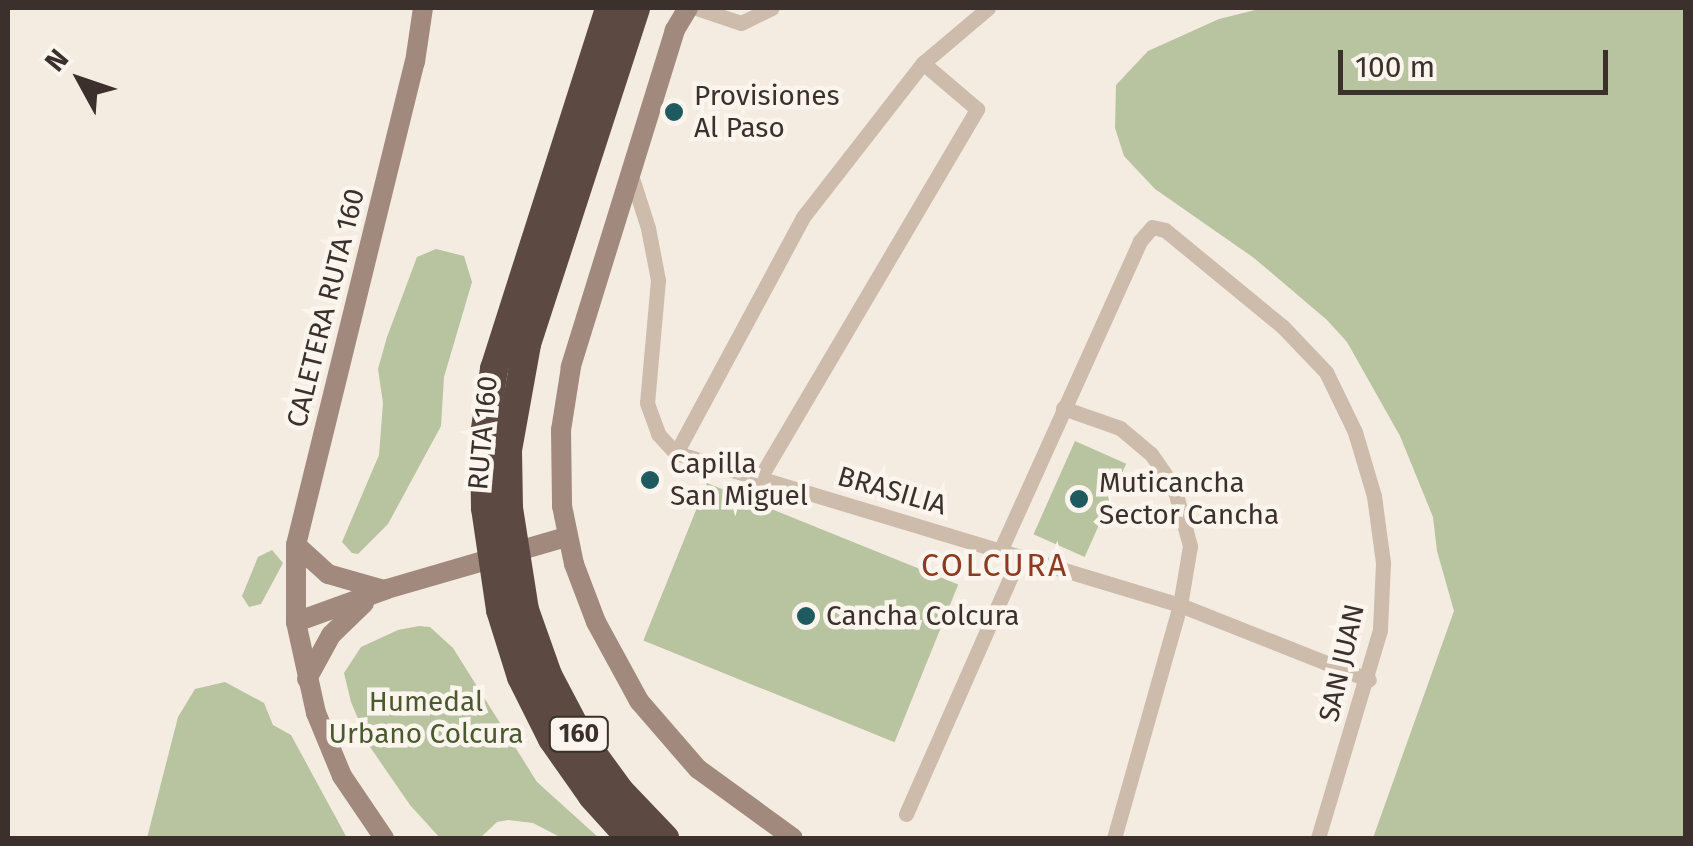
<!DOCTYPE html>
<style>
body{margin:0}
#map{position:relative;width:1693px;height:846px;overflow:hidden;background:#f4ebe1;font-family:"Fira Sans",sans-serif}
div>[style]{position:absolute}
.green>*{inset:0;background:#b8c4a0;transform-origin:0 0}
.street>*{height:15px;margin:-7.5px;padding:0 7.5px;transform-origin:7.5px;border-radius:7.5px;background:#cdbbac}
.secondary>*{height:20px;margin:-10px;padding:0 10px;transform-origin:10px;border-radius:10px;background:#a18a7d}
.highway>*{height:28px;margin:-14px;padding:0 14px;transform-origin:14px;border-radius:14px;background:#5c4a42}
.highway-bridge>*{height:28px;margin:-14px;padding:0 14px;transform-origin:14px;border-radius:14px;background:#5c4a42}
.dots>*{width:28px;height:28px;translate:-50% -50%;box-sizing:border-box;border:5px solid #fbf5ee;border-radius:50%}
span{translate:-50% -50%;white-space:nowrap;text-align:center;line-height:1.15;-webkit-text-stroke:9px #fbf5ee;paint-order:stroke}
.shield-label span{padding:2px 8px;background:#fbf5ee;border:2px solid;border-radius:8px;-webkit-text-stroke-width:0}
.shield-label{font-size:25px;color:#3b302b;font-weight:700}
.poi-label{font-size:28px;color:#3b302b}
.left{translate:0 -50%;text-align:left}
.street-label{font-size:28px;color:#3b302b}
.park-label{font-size:28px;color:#4a5a2e}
.quarter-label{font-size:32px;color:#8c3b22;letter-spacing:2.5px}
.frame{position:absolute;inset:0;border:10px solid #3b302b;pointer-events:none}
.north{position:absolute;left:30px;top:30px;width:100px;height:100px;-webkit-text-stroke:8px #fbf5ee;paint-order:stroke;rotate:310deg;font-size:28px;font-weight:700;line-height:40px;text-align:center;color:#3b302b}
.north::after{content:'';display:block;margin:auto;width:35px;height:45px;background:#3b302b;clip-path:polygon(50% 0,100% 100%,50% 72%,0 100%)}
.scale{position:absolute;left:1338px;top:50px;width:270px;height:45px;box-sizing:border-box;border:5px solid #3b302b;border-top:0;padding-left:12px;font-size:30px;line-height:35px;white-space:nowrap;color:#3b302b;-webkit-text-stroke:8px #fbf5ee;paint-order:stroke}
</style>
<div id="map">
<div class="green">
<div style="clip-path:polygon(1263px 8px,1685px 8px,1685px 838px,1373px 838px,1454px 611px,1437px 551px,1433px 517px,1400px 436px,1347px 342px,1327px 320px,1254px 258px,1155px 189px,1124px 156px,1115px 128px,1116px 85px,1148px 51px,1219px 19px)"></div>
<div style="clip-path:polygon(436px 249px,464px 256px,472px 282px,444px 377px,441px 426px,388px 524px,358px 554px,352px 553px,342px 542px,379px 455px,383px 403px,378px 369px,387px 337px,417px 257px)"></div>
<div style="left:1075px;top:441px;width:56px;height:102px;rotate:24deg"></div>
<div style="left:707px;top:483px;width:271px;height:170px;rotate:22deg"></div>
<div style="clip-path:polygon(272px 550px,283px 563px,261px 604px,249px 607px,242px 596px,258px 557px)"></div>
<div style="clip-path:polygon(419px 626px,430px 627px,453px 648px,537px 782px,599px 838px,562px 838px,533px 823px,508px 820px,497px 822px,480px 838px,440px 838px,410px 805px,370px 747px,351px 702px,344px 673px,361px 647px,398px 630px)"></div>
<div style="clip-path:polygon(225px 682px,264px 703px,273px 725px,291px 735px,347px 838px,147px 838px,178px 717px,195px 689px)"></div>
</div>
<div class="street">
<div style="left:696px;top:8px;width:47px;rotate:18.4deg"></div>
<div style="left:741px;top:23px;width:34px;rotate:-26deg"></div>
<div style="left:631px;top:175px;width:56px;rotate:72.2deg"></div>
<div style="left:648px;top:228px;width:53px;rotate:79.1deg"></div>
<div style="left:658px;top:280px;width:123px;rotate:95.1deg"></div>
<div style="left:647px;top:403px;width:33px;rotate:70deg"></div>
<div style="left:658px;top:434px;width:26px;rotate:47deg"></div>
<div style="left:676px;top:453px;width:526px;rotate:16.78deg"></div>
<div style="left:1180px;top:605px;width:203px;rotate:21.6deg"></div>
<div style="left:1063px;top:408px;width:60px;rotate:19.3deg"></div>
<div style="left:1120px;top:428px;width:40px;rotate:40deg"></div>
<div style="left:1151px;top:454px;width:40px;rotate:55.1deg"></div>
<div style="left:1174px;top:487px;width:61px;rotate:74.8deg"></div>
<div style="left:1190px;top:546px;width:60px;rotate:99.6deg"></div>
<div style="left:1180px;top:605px;width:242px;rotate:105.8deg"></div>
<div style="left:676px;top:453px;width:268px;rotate:-61.7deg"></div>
<div style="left:803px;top:217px;width:195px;rotate:-52.1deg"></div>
<div style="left:923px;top:63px;width:85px;rotate:-40.2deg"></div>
<div style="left:761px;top:476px;width:426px;rotate:-59.5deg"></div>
<div style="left:977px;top:109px;width:71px;rotate:-139.6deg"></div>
<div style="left:1001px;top:549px;width:338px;rotate:-65.7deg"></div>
<div style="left:1140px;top:241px;width:18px;rotate:-49deg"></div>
<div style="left:1152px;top:227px;width:13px;rotate:13deg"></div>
<div style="left:1165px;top:230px;width:153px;rotate:39.4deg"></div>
<div style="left:1283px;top:327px;width:62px;rotate:46.3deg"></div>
<div style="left:1326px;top:372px;width:67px;rotate:64.2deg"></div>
<div style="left:1355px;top:432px;width:67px;rotate:73.5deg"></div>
<div style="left:1374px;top:496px;width:68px;rotate:82.3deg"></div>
<div style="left:1383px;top:563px;width:67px;rotate:92.6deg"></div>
<div style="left:1380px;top:630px;width:217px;rotate:106.6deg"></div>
<div style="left:906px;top:814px;width:282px;rotate:-66.2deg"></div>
</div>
<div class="secondary">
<div style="left:688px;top:8px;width:26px;rotate:121deg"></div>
<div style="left:675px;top:30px;width:353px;rotate:107.2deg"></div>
<div style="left:571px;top:367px;width:64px;rotate:99deg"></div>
<div style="left:561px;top:430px;width:76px;rotate:89.2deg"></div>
<div style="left:562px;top:506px;width:59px;rotate:78.3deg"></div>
<div style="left:574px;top:564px;width:62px;rotate:69.2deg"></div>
<div style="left:596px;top:622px;width:90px;rotate:61.4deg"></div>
<div style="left:639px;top:701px;width:90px;rotate:49.1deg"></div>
<div style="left:698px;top:769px;width:117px;rotate:36deg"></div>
<div style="left:296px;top:545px;width:43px;rotate:42.2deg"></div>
<div style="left:328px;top:574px;width:54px;rotate:16.1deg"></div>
<div style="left:296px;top:622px;width:97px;rotate:-19.9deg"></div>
<div style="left:387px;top:589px;width:186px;rotate:-16.2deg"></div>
<div style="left:307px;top:679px;width:50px;rotate:-61.4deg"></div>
<div style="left:331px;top:635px;width:46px;rotate:-44.1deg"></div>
<div style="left:384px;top:838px;width:75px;rotate:-124.1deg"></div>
<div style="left:342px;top:776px;width:68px;rotate:-112.4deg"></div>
<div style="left:316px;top:713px;width:93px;rotate:-102.4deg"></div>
<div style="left:296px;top:622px;width:77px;rotate:-90deg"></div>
<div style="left:296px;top:545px;width:497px;rotate:-76.2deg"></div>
<div style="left:415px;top:62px;width:55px;rotate:-81.6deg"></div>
</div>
<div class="highway">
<div style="left:485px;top:508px;width:73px;rotate:-90.8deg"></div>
<div style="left:484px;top:435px;width:67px;rotate:-81.4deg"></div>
<div style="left:494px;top:369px;width:379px;rotate:-72.3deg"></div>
<div style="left:509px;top:508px;width:58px;rotate:-91deg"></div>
<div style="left:508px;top:450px;width:108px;rotate:-79.8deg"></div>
<div style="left:527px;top:344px;width:353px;rotate:-72deg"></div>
<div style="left:500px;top:610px;width:70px;rotate:72.6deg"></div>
<div style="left:521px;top:677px;width:69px;rotate:63.4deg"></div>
<div style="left:552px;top:739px;width:70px;rotate:54.9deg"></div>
<div style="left:592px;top:796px;width:57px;rotate:47.9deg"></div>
<div style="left:525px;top:610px;width:69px;rotate:70.5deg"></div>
<div style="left:548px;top:675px;width:69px;rotate:62.3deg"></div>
<div style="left:580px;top:736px;width:69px;rotate:53.8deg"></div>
<div style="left:621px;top:792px;width:64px;rotate:46.3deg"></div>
</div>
<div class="highway-bridge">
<div style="left:485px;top:508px;width:103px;rotate:81.6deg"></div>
<div style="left:509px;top:508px;width:103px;rotate:81.1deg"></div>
</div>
<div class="dots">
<div style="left:674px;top:112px;background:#1f5a5e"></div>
<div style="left:650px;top:480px;background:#1f5a5e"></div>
<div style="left:1079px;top:499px;background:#1f5a5e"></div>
<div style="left:806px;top:616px;background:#1f5a5e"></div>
</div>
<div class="shield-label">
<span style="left:579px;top:734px">160</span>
</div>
<div class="poi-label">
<span class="left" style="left:694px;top:112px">Provisiones<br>Al Paso</span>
<span class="left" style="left:670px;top:480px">Capilla<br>San Miguel</span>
<span class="left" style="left:1099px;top:499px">Muticancha<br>Sector Cancha</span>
<span class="left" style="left:826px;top:616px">Cancha Colcura</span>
</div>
<div class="street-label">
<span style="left:326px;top:308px;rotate:-76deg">CALETERA RUTA 160</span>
<span style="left:483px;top:433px;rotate:-85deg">RUTA 160</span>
<span style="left:892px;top:491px;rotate:16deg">BRASILIA</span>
<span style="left:1342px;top:663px;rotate:-77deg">SAN JUAN</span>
</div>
<div class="park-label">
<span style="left:426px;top:718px">Humedal<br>Urbano Colcura</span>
</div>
<div class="quarter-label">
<span style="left:995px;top:565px">COLCURA</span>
</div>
<div class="frame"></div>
<div class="north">N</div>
<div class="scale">100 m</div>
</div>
